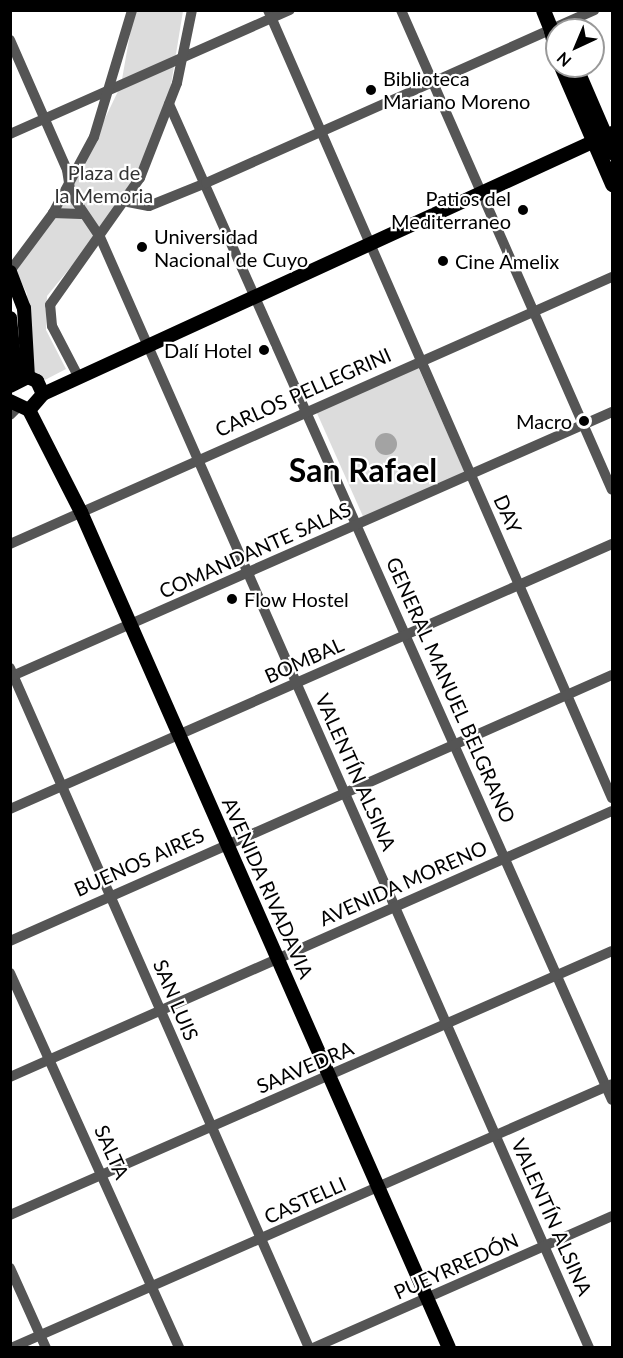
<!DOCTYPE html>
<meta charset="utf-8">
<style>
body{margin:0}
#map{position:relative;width:623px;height:1358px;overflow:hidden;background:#fff;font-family:Lato,sans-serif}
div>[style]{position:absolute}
.green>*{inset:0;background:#dcdcdc;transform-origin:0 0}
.water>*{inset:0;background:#a3a3a3}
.round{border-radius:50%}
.minor>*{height:10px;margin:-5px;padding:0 5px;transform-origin:5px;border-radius:5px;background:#555}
.major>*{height:14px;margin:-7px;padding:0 7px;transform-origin:7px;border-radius:7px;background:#000}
.highway>*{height:15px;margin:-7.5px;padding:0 7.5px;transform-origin:7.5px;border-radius:7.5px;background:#000}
.dots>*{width:16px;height:16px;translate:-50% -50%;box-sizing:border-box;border:3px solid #fff;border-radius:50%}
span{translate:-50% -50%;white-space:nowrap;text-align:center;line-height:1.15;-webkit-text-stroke:4.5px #fff;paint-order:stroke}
.poi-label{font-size:20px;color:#000}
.left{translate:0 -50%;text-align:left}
.right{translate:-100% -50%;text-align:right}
.park-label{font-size:20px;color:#333}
.street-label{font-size:20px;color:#000}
.town-label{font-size:32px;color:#000;font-weight:700}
.frame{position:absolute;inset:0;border:12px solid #000;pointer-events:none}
.north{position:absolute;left:545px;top:18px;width:60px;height:60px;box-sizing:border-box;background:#fff;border:2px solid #999;border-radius:50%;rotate:224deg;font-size:16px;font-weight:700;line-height:24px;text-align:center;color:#000}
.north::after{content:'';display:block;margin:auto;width:21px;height:27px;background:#000;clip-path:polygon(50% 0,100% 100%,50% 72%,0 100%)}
</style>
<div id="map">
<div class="green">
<div style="clip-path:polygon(134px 11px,183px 11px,168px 103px,123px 203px,47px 296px,46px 330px,66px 369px,41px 382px,30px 371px,27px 294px,16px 271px,75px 181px,121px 85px)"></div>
<div style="left:418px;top:367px;width:117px;height:111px;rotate:66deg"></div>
</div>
<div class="water">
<div class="round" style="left:375px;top:433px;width:22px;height:22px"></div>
</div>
<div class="minor">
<div style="left:268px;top:10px;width:860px;rotate:66.42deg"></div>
<div style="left:401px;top:10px;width:524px;rotate:66.27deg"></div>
<div style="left:10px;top:40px;width:142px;rotate:66.3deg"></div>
<div style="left:67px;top:170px;width:24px;rotate:81deg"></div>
<div style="left:71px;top:194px;width:52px;rotate:56deg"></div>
<div style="left:100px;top:237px;width:1214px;rotate:66.24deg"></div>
<div style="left:169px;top:104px;width:1090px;rotate:66.02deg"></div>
<div style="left:10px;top:134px;width:306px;rotate:-23.9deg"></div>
<div style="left:128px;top:202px;width:21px;rotate:11deg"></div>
<div style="left:149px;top:206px;width:61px;rotate:-22deg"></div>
<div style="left:206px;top:183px;width:425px;rotate:-24deg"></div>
<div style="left:53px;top:213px;width:28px;rotate:2deg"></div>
<div style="left:10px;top:271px;width:72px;rotate:-53.4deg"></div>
<div style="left:53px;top:213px;width:86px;rotate:-61.7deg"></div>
<div style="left:94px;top:137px;width:133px;rotate:-73.3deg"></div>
<div style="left:77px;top:374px;width:54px;rotate:-117.5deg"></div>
<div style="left:52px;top:326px;width:21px;rotate:-95deg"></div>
<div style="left:50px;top:305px;width:156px;rotate:-54.7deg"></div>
<div style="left:140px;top:178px;width:102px;rotate:-68.7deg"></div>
<div style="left:177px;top:83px;width:75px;rotate:-78.4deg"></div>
<div style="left:10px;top:415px;width:10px;rotate:-45deg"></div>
<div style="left:10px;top:544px;width:659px;rotate:-23.92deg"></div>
<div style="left:10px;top:668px;width:743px;rotate:66.26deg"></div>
<div style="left:10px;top:677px;width:658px;rotate:-23.76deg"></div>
<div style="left:10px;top:809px;width:658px;rotate:-23.76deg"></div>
<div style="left:10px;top:941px;width:658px;rotate:-23.84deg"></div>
<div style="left:10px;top:973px;width:411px;rotate:65.7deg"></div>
<div style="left:10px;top:1077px;width:658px;rotate:-23.84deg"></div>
<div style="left:10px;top:1215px;width:657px;rotate:-23.68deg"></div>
<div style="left:10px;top:1268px;width:88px;rotate:65.8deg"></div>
<div style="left:11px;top:1348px;width:656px;rotate:-23.71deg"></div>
<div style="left:313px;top:1348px;width:327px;rotate:-23.8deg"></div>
</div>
<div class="major">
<div style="left:10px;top:272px;width:39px;rotate:69deg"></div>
<div style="left:24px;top:308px;width:69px;rotate:86.7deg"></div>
<div style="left:10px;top:318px;width:61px;rotate:84.4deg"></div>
<div style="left:10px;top:386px;width:20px;rotate:-27deg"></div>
<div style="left:28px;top:377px;width:10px;rotate:24deg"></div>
<div style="left:37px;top:381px;width:14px;rotate:65deg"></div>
<div style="left:43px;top:394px;width:21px;rotate:131deg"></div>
<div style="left:29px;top:410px;width:21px;rotate:-155deg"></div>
<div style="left:43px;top:394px;width:626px;rotate:-24.64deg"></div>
<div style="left:29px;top:410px;width:114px;rotate:63deg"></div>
<div style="left:81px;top:512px;width:913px;rotate:66.24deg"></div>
</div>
<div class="highway">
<div style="left:543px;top:10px;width:22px;rotate:68deg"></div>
<div style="left:557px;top:35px;width:8px;rotate:-140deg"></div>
<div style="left:551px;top:30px;width:29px;rotate:78deg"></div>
<div style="left:561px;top:66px;width:129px;rotate:66.6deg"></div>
<div style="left:575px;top:66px;width:94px;rotate:66.7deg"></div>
</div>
<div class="dots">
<div style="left:371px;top:90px;background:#000"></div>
<div style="left:523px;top:210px;background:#000"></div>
<div style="left:142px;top:247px;background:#000"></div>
<div style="left:443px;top:261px;background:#000"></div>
<div style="left:264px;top:350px;background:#000"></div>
<div style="left:584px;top:421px;background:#000"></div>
<div style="left:232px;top:599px;background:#000"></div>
</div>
<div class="poi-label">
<span class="left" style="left:383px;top:90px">Biblioteca<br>Mariano Moreno</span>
<span class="right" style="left:511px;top:210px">Patios del<br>Mediterraneo</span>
<span class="left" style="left:154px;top:248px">Universidad<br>Nacional de Cuyo</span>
<span class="left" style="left:455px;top:261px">Cine Amelix</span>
<span class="right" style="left:252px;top:350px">Dalí Hotel</span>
<span class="right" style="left:572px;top:421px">Macro</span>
<span class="left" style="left:244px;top:599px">Flow Hostel</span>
</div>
<div class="park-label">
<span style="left:104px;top:184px">Plaza de<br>la Memoria</span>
</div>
<div class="street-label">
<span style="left:303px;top:392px;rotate:-24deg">CARLOS PELLEGRINI</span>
<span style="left:508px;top:514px;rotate:66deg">DAY</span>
<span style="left:255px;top:550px;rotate:-24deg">COMANDANTE SALAS</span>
<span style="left:304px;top:660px;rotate:-24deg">BOMBAL</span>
<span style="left:451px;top:690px;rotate:66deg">GENERAL MANUEL BELGRANO</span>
<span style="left:356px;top:772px;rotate:66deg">VALENTÍN ALSINA</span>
<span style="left:139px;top:862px;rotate:-24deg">BUENOS AIRES</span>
<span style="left:403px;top:883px;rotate:-24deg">AVENIDA MORENO</span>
<span style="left:268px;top:888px;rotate:66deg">AVENIDA RIVADAVIA</span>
<span style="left:176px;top:1000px;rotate:67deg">SAN LUIS</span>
<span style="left:305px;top:1067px;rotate:-23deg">SAAVEDRA</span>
<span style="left:112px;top:1152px;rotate:66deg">SALTA</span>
<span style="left:305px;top:1200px;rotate:-24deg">CASTELLI</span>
<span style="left:552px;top:1217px;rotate:66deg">VALENTÍN ALSINA</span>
<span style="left:456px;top:1266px;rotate:-24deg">PUEYRREDÓN</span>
</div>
<div class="town-label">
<span style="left:363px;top:470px">San Rafael</span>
</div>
<div class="frame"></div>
<div class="north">N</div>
</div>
